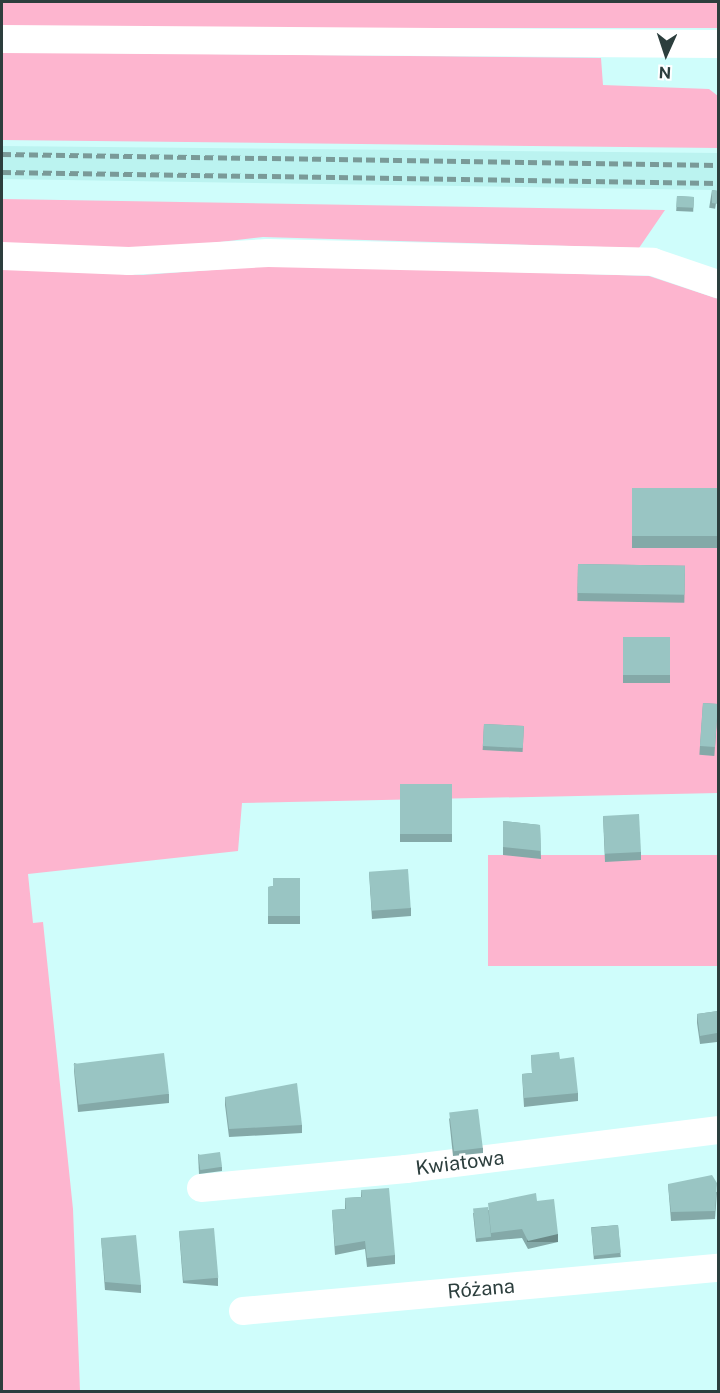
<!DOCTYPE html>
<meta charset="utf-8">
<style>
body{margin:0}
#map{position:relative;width:720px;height:1393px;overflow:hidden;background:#cffdfb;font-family:"Public Sans",sans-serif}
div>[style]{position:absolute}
.built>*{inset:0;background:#bbf3f0}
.green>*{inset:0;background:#fdb5cf;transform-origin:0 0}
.minor>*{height:28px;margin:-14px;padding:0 14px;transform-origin:14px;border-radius:14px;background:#fff}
.rail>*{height:4.5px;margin-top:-2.25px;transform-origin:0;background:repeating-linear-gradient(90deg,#7a9a98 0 9px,transparent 0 13.5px)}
.wall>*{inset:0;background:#84a9a8;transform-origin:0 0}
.shaded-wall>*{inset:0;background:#6b8a88;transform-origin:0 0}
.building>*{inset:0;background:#99c5c3;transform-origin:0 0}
span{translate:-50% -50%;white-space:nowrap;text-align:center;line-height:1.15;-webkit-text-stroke:5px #fff;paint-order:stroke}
.street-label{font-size:20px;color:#2c3e3d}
.frame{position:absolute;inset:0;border:3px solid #2c3e3d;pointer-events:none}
.north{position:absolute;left:636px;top:24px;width:60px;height:60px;-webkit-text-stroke:4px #fff;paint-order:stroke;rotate:183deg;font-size:16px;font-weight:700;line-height:24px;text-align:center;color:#2c3e3d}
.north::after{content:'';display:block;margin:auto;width:21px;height:27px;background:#2c3e3d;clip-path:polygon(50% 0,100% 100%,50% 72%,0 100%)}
</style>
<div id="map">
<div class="built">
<div style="clip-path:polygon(2px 146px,718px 153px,718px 195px,712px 190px,2px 179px)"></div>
</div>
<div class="green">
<div style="left:2px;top:2px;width:716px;height:26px"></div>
<div style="clip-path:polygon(2px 52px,601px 58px,603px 85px,709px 89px,718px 96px,718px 148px,2px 140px)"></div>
<div style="clip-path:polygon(2px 199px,665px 210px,639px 248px,263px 237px,144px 251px,2px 245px)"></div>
<div style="clip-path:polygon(279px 265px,649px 276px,718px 299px,718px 793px,242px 803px,238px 851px,28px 874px,33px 923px,43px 922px,73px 1209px,80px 1391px,2px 1391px,2px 269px,143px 275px)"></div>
<div style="left:718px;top:855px;width:111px;height:230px;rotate:90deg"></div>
</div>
<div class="minor">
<div style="left:2px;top:39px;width:716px;rotate:0.4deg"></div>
<div style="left:2px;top:256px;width:127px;rotate:2.3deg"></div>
<div style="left:129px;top:261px;width:139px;rotate:-3.3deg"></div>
<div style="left:268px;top:253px;width:385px;rotate:1.3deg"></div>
<div style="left:653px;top:262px;width:69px;rotate:18.7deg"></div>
<div style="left:201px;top:1188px;width:206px;rotate:-5.3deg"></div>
<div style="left:406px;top:1169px;width:314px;rotate:-7.1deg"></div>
<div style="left:243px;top:1311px;width:477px;rotate:-5.2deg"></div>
</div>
<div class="rail">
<div style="left:2px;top:154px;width:716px;rotate:0.88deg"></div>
<div style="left:2px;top:172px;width:716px;rotate:0.88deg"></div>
</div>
<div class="wall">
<div style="left:712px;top:190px;width:6px;height:18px;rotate:9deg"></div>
<div style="left:677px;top:196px;width:17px;height:15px;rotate:3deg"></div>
<div style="left:632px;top:488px;width:86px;height:60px"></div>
<div style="left:578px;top:564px;width:107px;height:37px;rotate:1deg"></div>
<div style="left:623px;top:637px;width:47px;height:46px"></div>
<div style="left:703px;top:703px;width:15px;height:52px;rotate:4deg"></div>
<div style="left:484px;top:724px;width:40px;height:26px;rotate:3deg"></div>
<div style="left:400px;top:784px;width:52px;height:58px"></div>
<div style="clip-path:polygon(603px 816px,641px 852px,641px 860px,605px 862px)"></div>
<div style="clip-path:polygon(503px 821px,540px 825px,541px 859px,503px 855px)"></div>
<div style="clip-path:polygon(369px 872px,411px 908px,411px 916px,372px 919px)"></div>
<div style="clip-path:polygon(300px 878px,300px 924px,268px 924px,268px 887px,273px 886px)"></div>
<div style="clip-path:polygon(718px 1011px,718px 1054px,717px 1042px,700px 1044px,697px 1023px,697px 1014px)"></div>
<div style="clip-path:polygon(531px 1055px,560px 1059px,578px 1093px,578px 1101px,524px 1107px,522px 1074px,532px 1073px)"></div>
<div style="clip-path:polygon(74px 1063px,169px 1094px,169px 1103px,78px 1112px,74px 1071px)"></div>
<div style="clip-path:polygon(225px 1097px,302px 1125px,302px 1133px,229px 1137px,225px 1105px)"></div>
<div style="clip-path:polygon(449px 1118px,483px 1148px,483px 1153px,453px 1156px)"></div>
<div style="clip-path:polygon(198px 1154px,222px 1167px,222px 1171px,199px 1174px)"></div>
<div style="clip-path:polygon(668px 1184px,717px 1192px,715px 1219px,671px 1221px)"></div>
<div style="clip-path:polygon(361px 1190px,395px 1255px,395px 1264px,367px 1267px,365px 1249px,335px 1255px,332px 1210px,345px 1209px,345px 1198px,361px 1197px)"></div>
<div style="clip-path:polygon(537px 1201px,558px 1242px,528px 1249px,522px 1238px,476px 1242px,473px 1213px)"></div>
<div style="left:618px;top:1225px;width:32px;height:27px;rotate:85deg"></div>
<div style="clip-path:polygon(179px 1231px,218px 1278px,218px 1286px,183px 1283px)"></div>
<div style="clip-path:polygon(101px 1238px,141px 1285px,141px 1293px,105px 1290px)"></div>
</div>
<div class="shaded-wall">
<div style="left:558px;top:1234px;width:8px;height:31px;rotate:90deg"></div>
</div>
<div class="building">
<div style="clip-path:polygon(712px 190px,718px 191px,718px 204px,712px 203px)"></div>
<div style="left:677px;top:196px;width:17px;height:11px;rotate:3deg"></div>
<div style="left:632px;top:488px;width:86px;height:48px"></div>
<div style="left:578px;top:564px;width:107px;height:29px;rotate:1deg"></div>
<div style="left:623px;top:637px;width:47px;height:38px"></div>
<div style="left:703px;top:703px;width:15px;height:43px;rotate:4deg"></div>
<div style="left:484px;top:724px;width:40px;height:22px;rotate:3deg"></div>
<div style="left:400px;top:784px;width:52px;height:50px"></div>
<div style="left:639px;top:814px;width:38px;height:36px;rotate:87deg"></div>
<div style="clip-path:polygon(503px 821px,540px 825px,541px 851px,503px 847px)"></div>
<div style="left:408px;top:869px;width:39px;height:39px;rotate:86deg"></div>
<div style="clip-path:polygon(273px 878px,300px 878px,300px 916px,268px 916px,268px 887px,273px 886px)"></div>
<div style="clip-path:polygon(718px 1011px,718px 1045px,717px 1033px,700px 1036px,697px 1014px)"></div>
<div style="clip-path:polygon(559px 1052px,560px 1059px,574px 1057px,578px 1093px,524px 1098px,522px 1074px,532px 1073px,531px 1055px)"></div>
<div style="left:164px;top:1053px;width:41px;height:91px;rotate:83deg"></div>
<div style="clip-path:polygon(297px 1083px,302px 1125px,229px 1129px,225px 1097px)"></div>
<div style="left:478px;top:1109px;width:39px;height:29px;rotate:83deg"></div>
<div style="left:220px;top:1152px;width:15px;height:22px;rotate:82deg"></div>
<div style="clip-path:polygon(712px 1175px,717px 1183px,715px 1211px,671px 1212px,668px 1184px)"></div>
<div style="clip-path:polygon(389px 1188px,395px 1255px,367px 1258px,365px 1241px,335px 1246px,332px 1210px,346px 1209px,345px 1198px,362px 1197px,361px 1190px)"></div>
<div style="clip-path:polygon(536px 1193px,537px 1201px,554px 1199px,558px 1234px,528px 1241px,522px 1229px,491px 1233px,488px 1203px)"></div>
<div style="left:488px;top:1207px;width:30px;height:15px;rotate:84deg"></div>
<div style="left:618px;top:1225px;width:28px;height:27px;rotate:84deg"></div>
<div style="left:214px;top:1228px;width:50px;height:35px;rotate:85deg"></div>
<div style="clip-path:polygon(136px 1235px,141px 1285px,105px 1282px,101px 1238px)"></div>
</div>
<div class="street-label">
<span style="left:460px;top:1163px;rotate:-7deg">Kwiatowa</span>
<span style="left:481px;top:1289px;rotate:-5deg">Różana</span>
</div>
<div class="frame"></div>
<div class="north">N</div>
</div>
